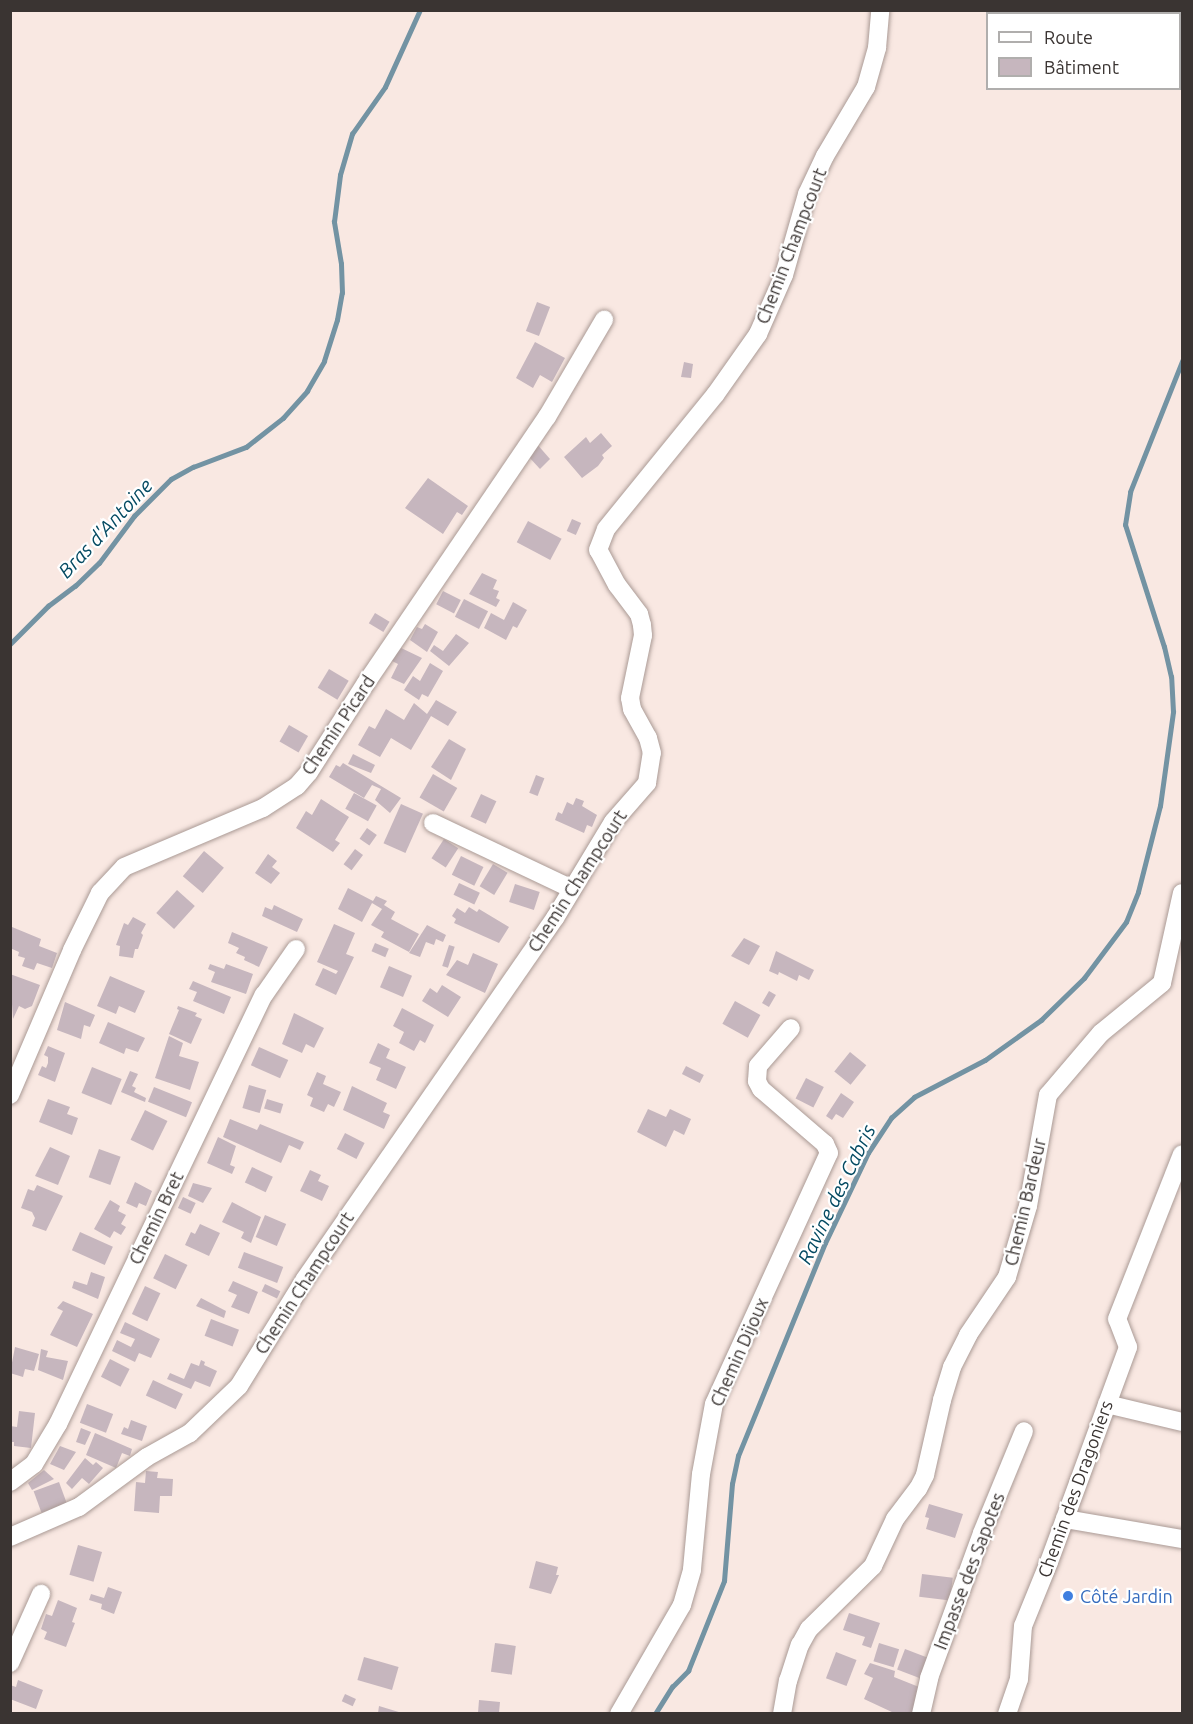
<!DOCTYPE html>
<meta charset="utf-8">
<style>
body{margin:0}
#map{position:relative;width:1193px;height:1724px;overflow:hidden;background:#f9e8e2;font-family:Ubuntu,sans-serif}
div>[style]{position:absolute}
.stream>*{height:4.5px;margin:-2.25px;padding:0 2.25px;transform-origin:2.25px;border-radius:2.25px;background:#7393a3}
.building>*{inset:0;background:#c6b6be;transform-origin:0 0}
.roads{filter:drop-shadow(0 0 2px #aa9a95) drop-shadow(0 0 2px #aa9a95)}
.minor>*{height:18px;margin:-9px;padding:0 9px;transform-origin:9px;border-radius:9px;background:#fff}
.dots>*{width:16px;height:16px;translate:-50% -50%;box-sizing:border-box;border:3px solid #fff;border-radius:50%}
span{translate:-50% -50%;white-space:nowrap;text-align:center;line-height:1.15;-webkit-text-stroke:4.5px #fff;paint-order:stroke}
.street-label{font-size:18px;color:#3a3432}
.shop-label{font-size:18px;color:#366cbe}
.left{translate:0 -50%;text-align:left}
.water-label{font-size:20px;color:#044a62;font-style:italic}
.frame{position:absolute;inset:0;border:12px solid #3a3432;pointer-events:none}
.legend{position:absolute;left:986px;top:12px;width:195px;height:78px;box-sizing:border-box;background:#fff;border:2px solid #b0aead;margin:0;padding:8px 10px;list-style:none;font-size:18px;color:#3a3432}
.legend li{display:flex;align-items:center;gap:12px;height:30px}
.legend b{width:30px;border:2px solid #b0aead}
</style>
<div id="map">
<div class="stream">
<div style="left:10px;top:644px;width:54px;rotate:-45deg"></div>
<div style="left:48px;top:606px;width:34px;rotate:-37deg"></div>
<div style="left:75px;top:586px;width:33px;rotate:-44deg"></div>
<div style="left:99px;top:563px;width:59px;rotate:-53.3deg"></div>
<div style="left:134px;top:516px;width:52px;rotate:-45deg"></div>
<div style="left:171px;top:479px;width:25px;rotate:-29deg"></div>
<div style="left:193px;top:467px;width:57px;rotate:-20.7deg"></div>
<div style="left:246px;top:447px;width:47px;rotate:-38.1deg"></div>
<div style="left:283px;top:418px;width:36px;rotate:-48deg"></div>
<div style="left:307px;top:391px;width:34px;rotate:-60deg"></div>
<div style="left:324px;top:361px;width:43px;rotate:-72.4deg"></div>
<div style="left:337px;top:320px;width:27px;rotate:-80deg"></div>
<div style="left:342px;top:293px;width:29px;rotate:-92deg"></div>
<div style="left:341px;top:264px;width:43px;rotate:-99.5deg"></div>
<div style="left:334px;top:222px;width:47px;rotate:-82.7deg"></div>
<div style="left:340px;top:175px;width:43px;rotate:-73.7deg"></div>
<div style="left:352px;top:134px;width:57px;rotate:-54.9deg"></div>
<div style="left:385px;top:87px;width:85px;rotate:-65.6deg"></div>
<div style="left:655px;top:1714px;width:32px;rotate:-58deg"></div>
<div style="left:672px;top:1687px;width:23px;rotate:-45deg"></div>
<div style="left:688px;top:1671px;width:97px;rotate:-68.2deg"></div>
<div style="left:724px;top:1581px;width:97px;rotate:-85.3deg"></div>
<div style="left:732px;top:1484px;width:29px;rotate:-78deg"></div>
<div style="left:738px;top:1456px;width:230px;rotate:-67.8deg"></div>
<div style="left:825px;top:1243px;width:100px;rotate:-64.5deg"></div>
<div style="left:868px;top:1153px;width:42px;rotate:-56.7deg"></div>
<div style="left:891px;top:1118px;width:31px;rotate:-42deg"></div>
<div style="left:914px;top:1097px;width:80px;rotate:-27.5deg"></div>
<div style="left:985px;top:1060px;width:69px;rotate:-35.5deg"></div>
<div style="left:1041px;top:1020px;width:60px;rotate:-44.3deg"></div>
<div style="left:1084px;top:978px;width:70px;rotate:-53.1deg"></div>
<div style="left:1126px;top:922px;width:32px;rotate:-68deg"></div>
<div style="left:1138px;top:892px;width:89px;rotate:-75.7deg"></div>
<div style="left:1160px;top:806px;width:95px;rotate:-82.1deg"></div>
<div style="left:1173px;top:712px;width:35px;rotate:-93deg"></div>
<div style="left:1171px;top:677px;width:31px;rotate:-103deg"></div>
<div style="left:1164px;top:647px;width:128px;rotate:-107.7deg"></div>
<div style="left:1125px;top:525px;width:33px;rotate:-81deg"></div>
<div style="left:1130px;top:492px;width:141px;rotate:-68.3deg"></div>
</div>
<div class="building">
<div style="left:537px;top:302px;width:14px;height:31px;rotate:21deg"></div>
<div style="clip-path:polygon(535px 342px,565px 358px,552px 382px,540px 375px,533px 388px,516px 378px)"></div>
<div style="clip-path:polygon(684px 362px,693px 364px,691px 378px,681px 377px)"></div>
<div style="clip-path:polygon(601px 433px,612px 446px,602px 455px,604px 458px,598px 466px,582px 478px,564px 457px,586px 437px,590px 443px)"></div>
<div style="clip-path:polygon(536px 443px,550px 459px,540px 469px,528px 456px)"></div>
<div style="clip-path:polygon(428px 478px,468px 506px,462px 515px,457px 512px,443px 534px,405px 508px)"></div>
<div style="left:572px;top:519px;width:10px;height:13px;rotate:24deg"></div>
<div style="left:528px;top:521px;width:38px;height:24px;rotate:28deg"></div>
<div style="clip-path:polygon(482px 573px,497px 580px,493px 589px,499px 591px,496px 598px,500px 600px,496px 607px,469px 594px)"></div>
<div style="left:443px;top:591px;width:20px;height:15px;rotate:27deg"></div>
<div style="left:464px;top:599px;width:27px;height:20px;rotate:27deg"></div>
<div style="clip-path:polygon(513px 602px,527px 610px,517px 628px,513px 626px,506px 640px,484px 628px,491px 613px,504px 620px)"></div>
<div style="left:375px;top:613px;width:17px;height:12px;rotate:31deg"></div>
<div style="clip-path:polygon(425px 624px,438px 632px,427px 652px,410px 640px,417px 627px,422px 629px)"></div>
<div style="clip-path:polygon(456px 634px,469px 643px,449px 666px,430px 651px,434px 645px,443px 651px)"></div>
<div style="clip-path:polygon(397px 646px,422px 658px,404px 684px,391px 678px,398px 664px,390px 660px)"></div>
<div style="clip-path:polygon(430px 663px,443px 671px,428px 697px,422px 694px,419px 700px,404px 690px,413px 676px,420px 681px)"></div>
<div style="left:329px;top:669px;width:23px;height:22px;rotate:31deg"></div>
<div style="clip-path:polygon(436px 700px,457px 712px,448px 726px,431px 716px,411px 750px,391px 738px,380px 757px,358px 745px,369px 726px,375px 729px,386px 709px,404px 720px,414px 703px,427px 714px)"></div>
<div style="left:289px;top:725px;width:22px;height:19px;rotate:30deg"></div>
<div style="clip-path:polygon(449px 739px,466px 749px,451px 780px,431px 767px)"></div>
<div style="clip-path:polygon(353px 754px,375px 765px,371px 773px,348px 764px)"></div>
<div style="clip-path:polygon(343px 763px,401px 798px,390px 813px,375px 800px,381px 789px,372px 785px,364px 798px,329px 777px,336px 765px,340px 767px)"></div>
<div style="left:433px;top:774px;width:28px;height:27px;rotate:30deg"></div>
<div style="left:536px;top:775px;width:9px;height:19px;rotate:21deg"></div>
<div style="left:354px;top:793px;width:26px;height:18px;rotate:29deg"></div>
<div style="left:481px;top:794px;width:17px;height:25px;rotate:25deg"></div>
<div style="clip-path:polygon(576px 798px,584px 801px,582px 806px,597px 815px,592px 827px,587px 825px,584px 833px,555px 820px,558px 812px,562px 814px,567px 802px,573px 805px)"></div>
<div style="clip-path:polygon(321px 799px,349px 817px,335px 840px,340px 843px,333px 852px,296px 828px,306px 811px,312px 815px)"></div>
<div style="left:401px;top:804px;width:24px;height:43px;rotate:24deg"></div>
<div style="left:367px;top:828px;width:12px;height:13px;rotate:35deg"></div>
<div style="left:444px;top:839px;width:17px;height:23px;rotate:33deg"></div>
<div style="left:355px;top:849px;width:10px;height:19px;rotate:37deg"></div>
<div style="left:204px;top:851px;width:26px;height:33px;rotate:40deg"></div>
<div style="clip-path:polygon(268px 854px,277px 861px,272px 867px,280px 873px,271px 884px,255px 873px)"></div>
<div style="left:461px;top:856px;width:25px;height:21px;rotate:26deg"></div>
<div style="left:493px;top:864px;width:17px;height:26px;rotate:31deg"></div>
<div style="left:459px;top:883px;width:23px;height:13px;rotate:25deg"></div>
<div style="left:515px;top:884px;width:26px;height:19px;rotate:18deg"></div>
<div style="clip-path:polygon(348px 888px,373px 901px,376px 896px,387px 901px,384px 905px,395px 912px,391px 919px,419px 934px,409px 952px,381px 937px,384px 932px,371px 925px,382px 909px,372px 903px,362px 922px,338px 909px)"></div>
<div style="left:177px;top:890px;width:24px;height:31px;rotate:42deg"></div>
<div style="clip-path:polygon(274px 905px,303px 919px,297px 932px,262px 916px,265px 907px,272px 910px)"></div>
<div style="clip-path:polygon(469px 907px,477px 912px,479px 909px,509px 927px,499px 943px,454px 923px,456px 919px,452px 916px,457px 908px,465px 913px)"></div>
<div style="clip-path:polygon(133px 917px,146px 924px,141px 933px,143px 935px,138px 949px,135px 949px,133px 958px,119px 956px,120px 946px,116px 945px,124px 923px,128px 925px)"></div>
<div style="clip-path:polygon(334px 924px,355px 933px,346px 954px,354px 957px,336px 995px,315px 985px,323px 968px,336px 974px,338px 971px,317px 962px)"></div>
<div style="clip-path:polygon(427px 925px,446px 935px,443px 942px,436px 939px,434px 945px,426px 942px,420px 957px,409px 953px)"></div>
<div style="clip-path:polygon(12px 927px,41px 939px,39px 946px,57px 953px,52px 968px,37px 963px,34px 970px,22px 966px,25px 958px,18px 956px,19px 952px,10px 948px)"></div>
<div style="clip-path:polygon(232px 932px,268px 947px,259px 967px,244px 960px,245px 957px,236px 953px,239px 948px,228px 943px)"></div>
<div style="clip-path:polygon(744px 938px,760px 946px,749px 965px,731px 956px)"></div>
<div style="left:375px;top:943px;width:15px;height:9px;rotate:23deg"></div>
<div style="left:449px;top:945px;width:6px;height:22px;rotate:18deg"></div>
<div style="clip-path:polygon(776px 951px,814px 970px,809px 980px,799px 975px,797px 981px,779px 972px,778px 975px,769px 971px)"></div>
<div style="clip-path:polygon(473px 953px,498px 964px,485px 993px,446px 975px,457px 960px,468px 965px)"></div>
<div style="clip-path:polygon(210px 964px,224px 969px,226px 964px,253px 974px,246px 994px,211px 982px,215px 972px,208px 969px)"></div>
<div style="left:389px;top:966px;width:25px;height:23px;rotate:23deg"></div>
<div style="clip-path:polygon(10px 974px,40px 985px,32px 1006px,25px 1009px,19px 1006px,13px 1019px)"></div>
<div style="clip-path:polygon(110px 976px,145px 991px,135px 1013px,119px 1006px,116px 1014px,97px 1006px)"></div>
<div style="clip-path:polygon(193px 981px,231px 997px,224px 1014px,193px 1001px,197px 992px,189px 989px)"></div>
<div style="clip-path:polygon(442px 985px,461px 997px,448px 1017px,422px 1001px,430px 988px,437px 993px)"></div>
<div style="left:769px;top:991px;width:8px;height:14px;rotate:30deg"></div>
<div style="left:735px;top:1001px;width:29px;height:26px;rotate:29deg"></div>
<div style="clip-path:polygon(65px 1002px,95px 1015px,90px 1027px,84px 1025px,81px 1039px,57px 1030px)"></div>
<div style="clip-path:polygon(178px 1006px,197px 1013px,195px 1016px,202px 1019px,191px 1044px,169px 1034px,179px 1010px,177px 1009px)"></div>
<div style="clip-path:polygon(402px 1008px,434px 1025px,425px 1043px,420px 1040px,414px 1051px,399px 1043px,404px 1032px,393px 1026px)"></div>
<div style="clip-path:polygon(294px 1013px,324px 1028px,314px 1048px,306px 1044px,302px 1053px,282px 1044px)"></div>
<div style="clip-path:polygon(108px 1022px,145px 1038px,138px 1052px,126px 1048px,124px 1054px,99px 1043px)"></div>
<div style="clip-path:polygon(169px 1036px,183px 1043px,179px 1056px,199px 1062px,190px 1090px,155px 1078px)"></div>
<div style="clip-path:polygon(378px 1043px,390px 1049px,386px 1058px,406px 1067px,396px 1089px,376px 1080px,381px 1068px,369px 1063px)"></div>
<div style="clip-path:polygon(48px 1046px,65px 1053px,55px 1082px,38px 1075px,42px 1066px,46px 1068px,48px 1063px,48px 1057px,44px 1055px)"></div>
<div style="left:259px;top:1047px;width:32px;height:20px;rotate:24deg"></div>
<div style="left:850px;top:1052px;width:21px;height:25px;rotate:39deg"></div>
<div style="left:686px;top:1066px;width:20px;height:9px;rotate:27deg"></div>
<div style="left:92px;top:1067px;width:32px;height:28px;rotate:22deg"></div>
<div style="clip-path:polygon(130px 1071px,138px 1074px,132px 1086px,136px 1088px,134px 1092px,146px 1098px,145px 1102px,121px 1092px)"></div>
<div style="clip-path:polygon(317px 1072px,326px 1076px,323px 1084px,341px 1092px,334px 1107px,328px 1104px,324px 1112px,310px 1106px,313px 1098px,307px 1095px)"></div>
<div style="left:806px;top:1078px;width:20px;height:23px;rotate:27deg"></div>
<div style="left:249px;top:1085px;width:18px;height:24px;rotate:16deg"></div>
<div style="clip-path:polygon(352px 1086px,387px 1103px,383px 1112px,390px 1115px,384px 1129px,343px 1110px)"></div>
<div style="left:154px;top:1087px;width:41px;height:16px;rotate:22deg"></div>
<div style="clip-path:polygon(841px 1093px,854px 1102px,843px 1118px,836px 1114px,832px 1120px,826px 1116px)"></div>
<div style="clip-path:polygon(48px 1099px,70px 1107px,67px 1114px,78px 1118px,72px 1135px,39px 1122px)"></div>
<div style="left:267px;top:1099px;width:17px;height:10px;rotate:17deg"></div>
<div style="clip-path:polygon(648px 1109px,666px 1117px,670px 1109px,691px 1119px,684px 1135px,674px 1130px,666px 1147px,637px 1132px)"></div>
<div style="left:145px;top:1110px;width:25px;height:33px;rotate:26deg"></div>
<div style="clip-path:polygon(230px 1119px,257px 1130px,260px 1124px,304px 1142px,300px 1150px,289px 1145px,281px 1163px,223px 1137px)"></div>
<div style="left:345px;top:1133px;width:22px;height:18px;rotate:27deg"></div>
<div style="clip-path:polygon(218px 1137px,236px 1146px,230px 1165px,235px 1167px,232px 1174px,207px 1163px)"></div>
<div style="clip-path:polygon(50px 1147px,70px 1156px,58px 1185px,35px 1176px)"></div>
<div style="left:99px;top:1149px;width:23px;height:30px;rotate:20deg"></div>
<div style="left:252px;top:1167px;width:23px;height:17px;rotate:25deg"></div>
<div style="clip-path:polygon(310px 1170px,321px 1175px,318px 1181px,329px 1186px,322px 1201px,300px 1191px)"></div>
<div style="clip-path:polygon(135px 1182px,152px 1191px,146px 1206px,139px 1203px,137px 1208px,126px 1203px)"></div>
<div style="clip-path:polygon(193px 1183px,212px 1188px,203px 1203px,188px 1196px)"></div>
<div style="clip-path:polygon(37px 1185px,63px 1196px,46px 1231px,32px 1226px,35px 1218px,32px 1212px,21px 1208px,28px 1189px,34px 1191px)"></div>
<div style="left:183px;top:1197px;width:14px;height:12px;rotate:25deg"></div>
<div style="clip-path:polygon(110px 1200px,120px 1206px,118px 1211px,126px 1215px,121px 1224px,126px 1227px,121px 1235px,114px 1231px,110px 1238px,94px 1229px)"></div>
<div style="clip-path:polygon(232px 1202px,261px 1217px,251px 1243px,241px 1238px,244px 1232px,222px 1222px)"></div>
<div style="left:265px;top:1215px;width:23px;height:24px;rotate:23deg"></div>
<div style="clip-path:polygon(200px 1224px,220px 1233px,209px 1256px,185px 1245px,191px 1232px,195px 1234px)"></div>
<div style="left:80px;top:1232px;width:36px;height:20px;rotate:24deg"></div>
<div style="left:244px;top:1252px;width:42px;height:17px;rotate:21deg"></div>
<div style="left:165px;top:1254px;width:25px;height:27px;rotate:26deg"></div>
<div style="clip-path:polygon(91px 1272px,105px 1277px,98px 1299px,72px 1288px,74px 1281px,87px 1285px)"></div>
<div style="clip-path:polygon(233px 1281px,258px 1292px,249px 1314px,231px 1307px,237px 1295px,228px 1291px)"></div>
<div style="left:265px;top:1284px;width:17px;height:8px;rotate:25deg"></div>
<div style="left:145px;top:1286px;width:17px;height:31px;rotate:25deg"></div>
<div style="clip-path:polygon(201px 1298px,226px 1311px,224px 1318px,196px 1306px)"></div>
<div style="clip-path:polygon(63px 1301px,93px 1314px,77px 1347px,50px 1335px,63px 1311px,57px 1308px)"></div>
<div style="left:211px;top:1319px;width:30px;height:18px;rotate:21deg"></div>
<div style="clip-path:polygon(125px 1322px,160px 1339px,151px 1358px,139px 1353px,135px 1362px,112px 1351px,117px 1340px,131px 1347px,135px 1339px,120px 1333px)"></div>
<div style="clip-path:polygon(15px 1347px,39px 1354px,34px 1371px,25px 1369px,23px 1377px,10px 1373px)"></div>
<div style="clip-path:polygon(41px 1349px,48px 1351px,46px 1357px,68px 1361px,63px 1380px,38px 1370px)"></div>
<div style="left:110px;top:1359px;width:22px;height:20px;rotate:27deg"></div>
<div style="clip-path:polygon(201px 1360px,205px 1362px,204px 1365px,217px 1371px,210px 1387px,195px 1381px,191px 1389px,167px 1379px,170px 1373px,184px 1379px,191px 1363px,199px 1366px)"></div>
<div style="left:153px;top:1380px;width:33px;height:17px;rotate:25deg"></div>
<div style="left:87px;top:1404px;width:28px;height:20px;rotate:21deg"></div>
<div style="clip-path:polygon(19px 1411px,35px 1413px,31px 1448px,14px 1446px,14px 1442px,10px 1442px,10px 1426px,17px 1427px)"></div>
<div style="clip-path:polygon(131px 1420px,147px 1426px,142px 1441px,121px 1434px,124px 1427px,128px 1429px)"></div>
<div style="clip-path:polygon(81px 1428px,91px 1432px,85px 1445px,76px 1442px)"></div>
<div style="clip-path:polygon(95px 1433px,132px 1449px,130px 1456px,122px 1453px,116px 1468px,86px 1455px)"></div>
<div style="clip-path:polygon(60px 1446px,76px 1452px,64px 1470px,50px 1464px)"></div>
<div style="clip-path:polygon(85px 1458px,93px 1465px,96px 1462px,103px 1468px,89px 1484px,82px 1478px,72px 1489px,66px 1483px)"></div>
<div style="clip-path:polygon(44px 1470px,54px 1479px,32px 1490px,28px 1483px)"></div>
<div style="clip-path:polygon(146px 1471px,158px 1472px,157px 1478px,173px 1479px,172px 1496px,160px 1496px,159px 1513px,134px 1511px,136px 1482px,145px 1483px)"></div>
<div style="left:59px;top:1482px;width:23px;height:27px;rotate:70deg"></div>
<div style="clip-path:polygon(929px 1504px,963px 1514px,955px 1538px,926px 1529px,929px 1518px,925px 1517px)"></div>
<div style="left:78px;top:1545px;width:25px;height:31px;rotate:16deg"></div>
<div style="clip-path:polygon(536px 1561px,558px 1567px,556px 1575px,559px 1575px,551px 1594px,529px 1588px)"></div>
<div style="left:922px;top:1574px;width:31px;height:23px;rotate:7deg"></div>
<div style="clip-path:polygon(108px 1587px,122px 1592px,114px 1614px,101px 1609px,102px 1604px,89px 1600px,91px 1594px,104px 1598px)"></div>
<div style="clip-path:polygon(58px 1600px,77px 1608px,72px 1622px,75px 1623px,66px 1647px,44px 1639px,47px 1632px,41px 1629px,46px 1614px,52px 1616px)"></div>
<div style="clip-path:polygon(849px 1613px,880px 1623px,871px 1648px,862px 1645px,865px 1637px,843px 1630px)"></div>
<div style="left:495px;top:1643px;width:21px;height:29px;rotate:8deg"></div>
<div style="left:879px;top:1643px;width:21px;height:19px;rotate:17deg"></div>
<div style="left:905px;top:1649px;width:28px;height:22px;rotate:21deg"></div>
<div style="left:836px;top:1652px;width:22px;height:28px;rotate:21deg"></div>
<div style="left:364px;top:1657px;width:36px;height:24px;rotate:16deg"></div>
<div style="clip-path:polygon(870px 1663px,895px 1671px,894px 1677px,919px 1687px,914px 1713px,894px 1713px,864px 1699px,873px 1678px,864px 1674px)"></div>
<div style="clip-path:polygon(18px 1680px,43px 1690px,36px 1709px,10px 1699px,10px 1685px,16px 1687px)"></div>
<div style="left:345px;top:1694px;width:12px;height:8px;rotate:24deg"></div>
<div style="clip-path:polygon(479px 1700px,500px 1702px,499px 1713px,478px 1713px)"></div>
<div style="clip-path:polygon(379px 1706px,402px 1713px,378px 1713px)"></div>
</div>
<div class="roads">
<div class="minor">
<div style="left:433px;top:823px;width:154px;rotate:25.4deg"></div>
<div style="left:10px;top:1095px;width:158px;rotate:-66.8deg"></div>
<div style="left:72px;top:950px;width:64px;rotate:-63.8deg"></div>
<div style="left:100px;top:893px;width:35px;rotate:-47deg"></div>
<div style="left:124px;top:867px;width:151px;rotate:-23deg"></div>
<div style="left:263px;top:808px;width:40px;rotate:-32.9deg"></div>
<div style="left:297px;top:786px;width:18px;rotate:-49deg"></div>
<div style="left:309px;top:772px;width:106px;rotate:-57.4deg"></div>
<div style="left:366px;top:683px;width:322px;rotate:-55.8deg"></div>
<div style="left:547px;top:417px;width:113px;rotate:-59.6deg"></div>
<div style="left:1107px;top:1404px;width:77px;rotate:13.5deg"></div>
<div style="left:10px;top:1482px;width:30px;rotate:-37deg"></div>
<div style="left:34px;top:1464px;width:47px;rotate:-59deg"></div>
<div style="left:58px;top:1424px;width:476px;rotate:-64.4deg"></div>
<div style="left:264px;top:995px;width:56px;rotate:-55.2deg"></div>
<div style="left:1065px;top:1519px;width:119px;rotate:9.7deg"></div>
<div style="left:10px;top:1537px;width:75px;rotate:-23.5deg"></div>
<div style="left:79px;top:1507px;width:84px;rotate:-36.3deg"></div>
<div style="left:147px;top:1457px;width:49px;rotate:-29.2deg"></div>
<div style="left:190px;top:1433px;width:68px;rotate:-43.8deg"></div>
<div style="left:239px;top:1386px;width:126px;rotate:-58.3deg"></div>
<div style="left:305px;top:1279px;width:439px;rotate:-55.3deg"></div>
<div style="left:555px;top:918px;width:112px;rotate:-58.9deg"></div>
<div style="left:613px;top:822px;width:52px;rotate:-48.9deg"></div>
<div style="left:647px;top:783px;width:30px;rotate:-81deg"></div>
<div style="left:652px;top:753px;width:16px;rotate:-105deg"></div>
<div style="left:648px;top:738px;width:33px;rotate:-119deg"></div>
<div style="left:632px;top:709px;width:11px;rotate:-100deg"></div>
<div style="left:630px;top:698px;width:64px;rotate:-78.3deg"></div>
<div style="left:643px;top:635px;width:10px;rotate:-96deg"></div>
<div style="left:642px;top:625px;width:11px;rotate:-105deg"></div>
<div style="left:639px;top:614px;width:36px;rotate:-127deg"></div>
<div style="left:617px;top:585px;width:40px;rotate:-118deg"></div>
<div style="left:598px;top:550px;width:22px;rotate:-69deg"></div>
<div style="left:606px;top:529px;width:173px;rotate:-50.9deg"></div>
<div style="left:715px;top:395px;width:75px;rotate:-54.8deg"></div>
<div style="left:758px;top:334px;width:64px;rotate:-66.2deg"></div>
<div style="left:784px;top:275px;width:84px;rotate:-74.1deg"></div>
<div style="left:807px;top:194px;width:42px;rotate:-64.7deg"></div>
<div style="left:825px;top:156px;width:80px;rotate:-59.3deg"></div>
<div style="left:866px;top:87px;width:41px;rotate:-74.2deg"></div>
<div style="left:877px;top:48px;width:38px;rotate:-85deg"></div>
<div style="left:10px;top:1663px;width:76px;rotate:-65.8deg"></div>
<div style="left:619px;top:1714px;width:126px;rotate:-60deg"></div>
<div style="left:682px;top:1605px;width:37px;rotate:-74deg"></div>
<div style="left:692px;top:1569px;width:95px;rotate:-84.6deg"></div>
<div style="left:701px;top:1474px;width:71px;rotate:-79.5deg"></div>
<div style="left:714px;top:1404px;width:276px;rotate:-65.4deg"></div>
<div style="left:829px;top:1153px;width:10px;rotate:-114deg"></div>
<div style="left:825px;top:1144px;width:84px;rotate:-139.3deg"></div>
<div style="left:761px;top:1089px;width:9px;rotate:-117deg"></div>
<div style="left:757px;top:1081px;width:15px;rotate:-86deg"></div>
<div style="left:758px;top:1066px;width:50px;rotate:-49deg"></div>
<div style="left:782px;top:1714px;width:34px;rotate:-80deg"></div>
<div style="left:788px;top:1681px;width:38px;rotate:-72deg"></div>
<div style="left:800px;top:1645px;width:18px;rotate:-61deg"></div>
<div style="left:809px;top:1629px;width:90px;rotate:-44.5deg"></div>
<div style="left:873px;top:1566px;width:52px;rotate:-64.9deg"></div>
<div style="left:895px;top:1519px;width:38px;rotate:-53deg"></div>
<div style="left:918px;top:1489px;width:16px;rotate:-63deg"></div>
<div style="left:925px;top:1475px;width:77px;rotate:-77.2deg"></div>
<div style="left:942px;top:1400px;width:34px;rotate:-73deg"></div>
<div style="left:952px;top:1367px;width:36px;rotate:-63deg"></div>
<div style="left:968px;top:1335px;width:70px;rotate:-56.1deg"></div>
<div style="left:1007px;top:1277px;width:74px;rotate:-73.5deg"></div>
<div style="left:1028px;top:1206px;width:113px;rotate:-79.8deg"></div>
<div style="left:1048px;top:1095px;width:82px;rotate:-49.5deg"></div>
<div style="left:1101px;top:1033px;width:79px;rotate:-39.3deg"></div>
<div style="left:1162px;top:983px;width:92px;rotate:-77.5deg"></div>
<div style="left:921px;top:1714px;width:37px;rotate:-77deg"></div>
<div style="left:929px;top:1678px;width:154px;rotate:-69.9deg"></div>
<div style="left:982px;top:1533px;width:110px;rotate:-67.6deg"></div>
<div style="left:1007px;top:1714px;width:37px;rotate:-71deg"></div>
<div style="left:1019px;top:1679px;width:53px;rotate:-85.7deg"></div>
<div style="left:1023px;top:1626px;width:69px;rotate:-67.9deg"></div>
<div style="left:1049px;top:1562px;width:229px;rotate:-69.8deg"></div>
<div style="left:1128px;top:1347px;width:30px;rotate:-111deg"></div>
<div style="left:1117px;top:1319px;width:177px;rotate:-68.5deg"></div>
</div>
</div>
<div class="dots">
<div style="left:1068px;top:1596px;background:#3f7fe0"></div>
</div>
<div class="street-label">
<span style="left:791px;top:246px;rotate:-69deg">Chemin Champcourt</span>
<span style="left:338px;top:725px;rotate:-56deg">Chemin Picard</span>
<span style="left:577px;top:881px;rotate:-57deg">Chemin Champcourt</span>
<span style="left:1025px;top:1202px;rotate:-77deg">Chemin Bardeur</span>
<span style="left:156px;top:1218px;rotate:-64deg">Chemin Bret</span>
<span style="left:304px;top:1283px;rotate:-57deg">Chemin Champcourt</span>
<span style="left:739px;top:1352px;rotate:-66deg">Chemin Dijoux</span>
<span style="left:1075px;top:1489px;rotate:-70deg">Chemin des Dragoniers</span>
<span style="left:969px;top:1571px;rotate:-69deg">Impasse des Sapotes</span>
</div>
<div class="shop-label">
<span class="left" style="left:1080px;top:1596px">Côté Jardin</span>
</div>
<div class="water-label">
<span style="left:105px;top:528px;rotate:-47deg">Bras d'Antoine</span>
<span style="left:836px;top:1194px;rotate:-64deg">Ravine des Cabris</span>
</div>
<div class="frame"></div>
<ul class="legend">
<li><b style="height:8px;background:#fff"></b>Route</li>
<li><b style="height:16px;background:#c6b6be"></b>Bâtiment</li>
</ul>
</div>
